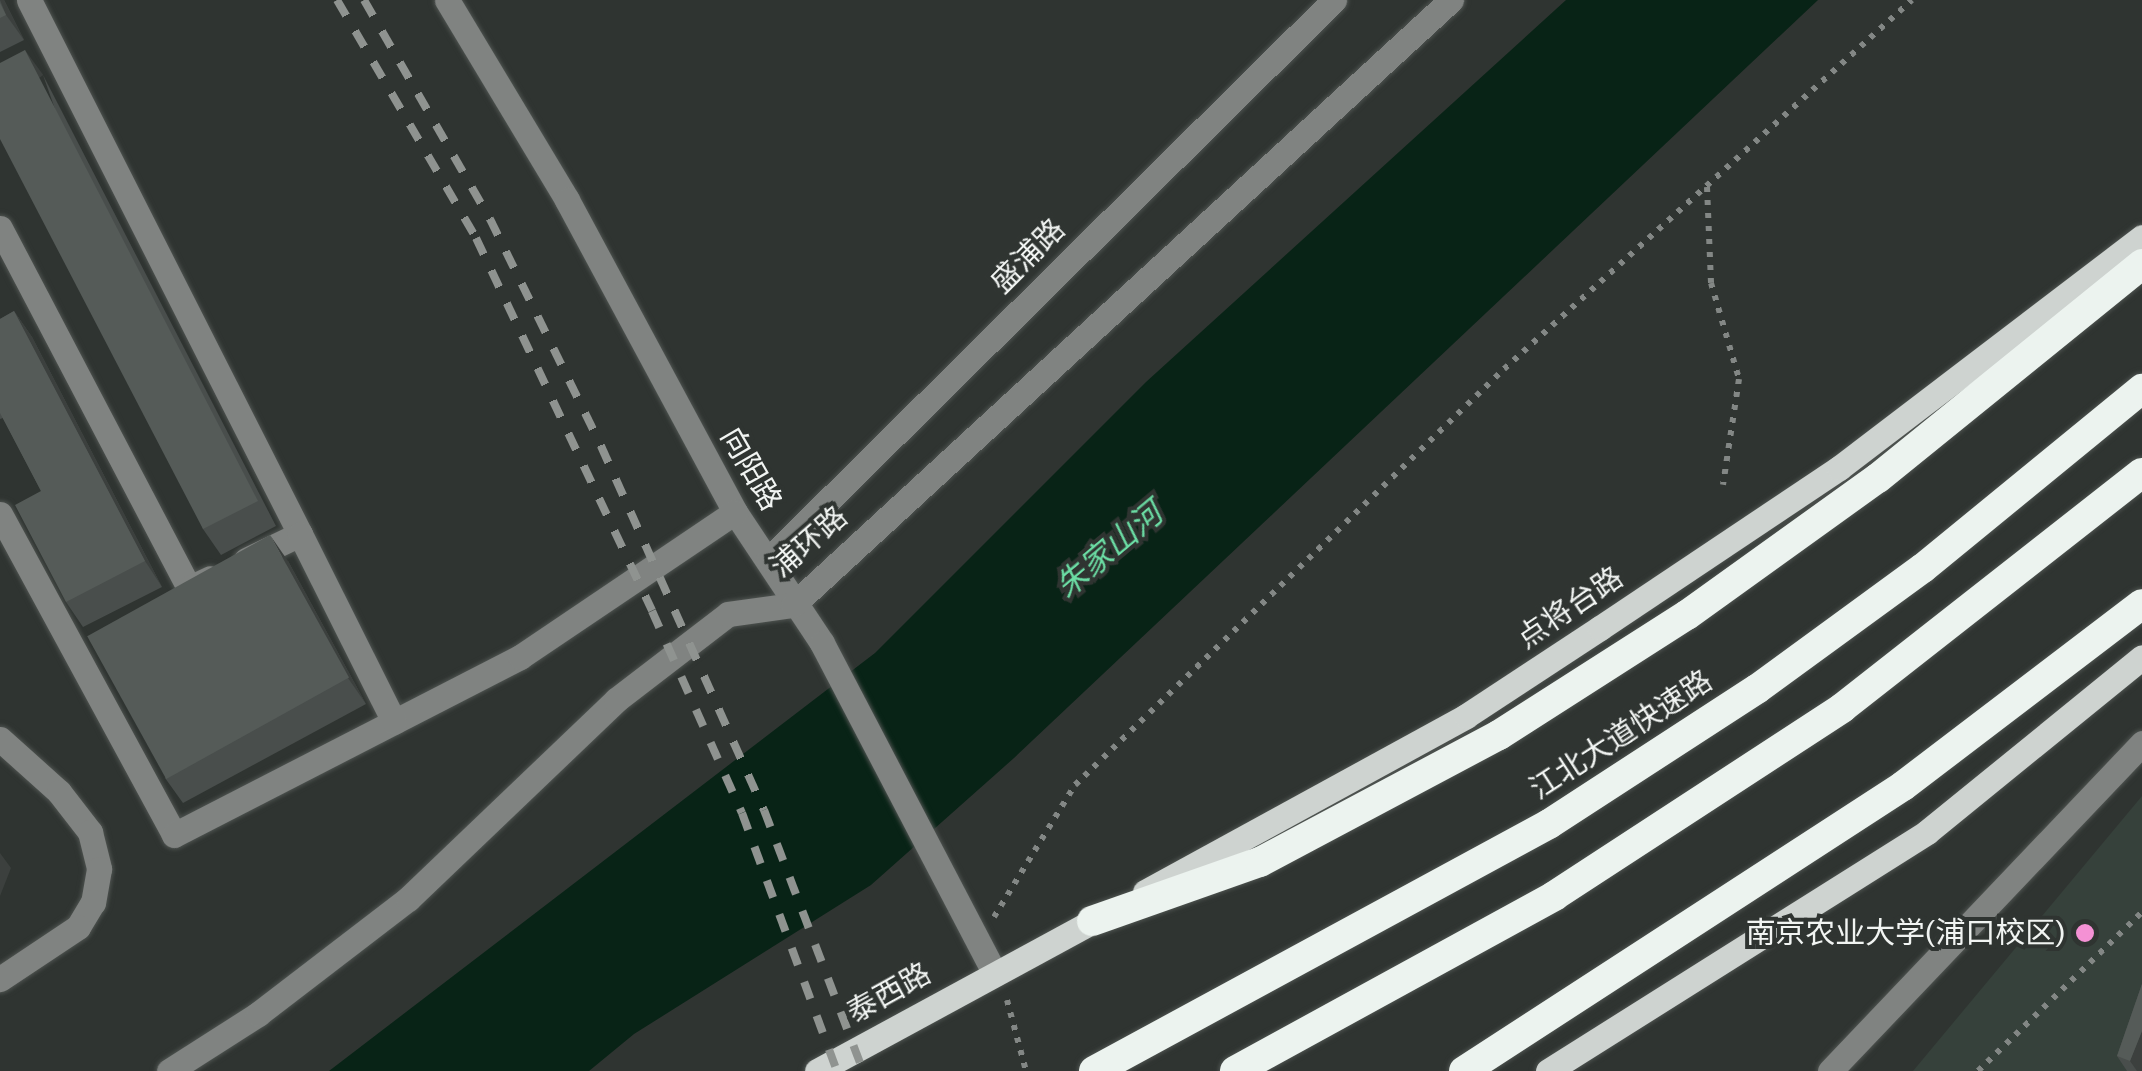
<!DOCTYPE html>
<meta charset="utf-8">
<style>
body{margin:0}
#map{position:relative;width:2142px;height:1071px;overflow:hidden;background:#2f3431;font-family:"Roboto Serif","Noto Sans SC",serif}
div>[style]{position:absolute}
.built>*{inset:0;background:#36413b}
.water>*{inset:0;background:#082316}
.path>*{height:6px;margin-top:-3px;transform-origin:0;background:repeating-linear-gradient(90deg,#838785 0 5px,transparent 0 13px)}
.roads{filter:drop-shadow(0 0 2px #4e5350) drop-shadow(0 0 2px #4e5350)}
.minor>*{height:25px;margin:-12.5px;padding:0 12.5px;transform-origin:12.5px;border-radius:12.5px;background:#808381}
.major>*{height:25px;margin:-12.5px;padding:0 12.5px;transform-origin:12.5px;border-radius:12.5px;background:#ced3d0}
.highway>*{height:30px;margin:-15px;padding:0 15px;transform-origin:15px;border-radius:15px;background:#ecf3ef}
.rail>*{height:8px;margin-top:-4px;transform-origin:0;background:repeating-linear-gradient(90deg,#8f9390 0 18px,transparent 0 36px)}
.wall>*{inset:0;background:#494e4c}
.shaded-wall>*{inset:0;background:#3c403e;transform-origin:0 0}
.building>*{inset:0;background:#555b58;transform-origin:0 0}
.dots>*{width:28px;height:28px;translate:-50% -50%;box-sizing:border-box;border:5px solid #2f3431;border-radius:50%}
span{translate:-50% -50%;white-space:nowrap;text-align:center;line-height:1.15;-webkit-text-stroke:8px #2f3431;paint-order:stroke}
.street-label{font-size:30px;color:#f1f4f2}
.poi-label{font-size:30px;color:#f1f4f2}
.right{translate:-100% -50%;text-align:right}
.water-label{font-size:32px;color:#6bdda4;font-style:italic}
</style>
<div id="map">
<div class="built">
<div style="clip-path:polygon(2142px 796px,2142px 1071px,1913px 1071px)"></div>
</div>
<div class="water">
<div style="clip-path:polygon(1566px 0,1818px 0,1014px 758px,871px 885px,634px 1034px,589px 1071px,329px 1071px,875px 653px,1146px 382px)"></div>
</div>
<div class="path">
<div style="left:1707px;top:187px;width:96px;rotate:87.6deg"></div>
<div style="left:1711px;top:283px;width:100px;rotate:73.7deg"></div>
<div style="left:1739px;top:379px;width:107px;rotate:98.6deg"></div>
<div style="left:994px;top:917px;width:155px;rotate:-58.5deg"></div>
<div style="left:1075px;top:785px;width:598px;rotate:-44.12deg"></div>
<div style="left:1504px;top:369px;width:550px;rotate:-42.13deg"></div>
<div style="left:1007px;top:1000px;width:73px;rotate:75deg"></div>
<div style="left:1978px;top:1071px;width:228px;rotate:-44.1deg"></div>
</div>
<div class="roads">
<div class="minor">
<div style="left:29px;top:0;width:599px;rotate:63.09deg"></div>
<div style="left:447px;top:0;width:233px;rotate:59deg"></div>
<div style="left:567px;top:200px;width:354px;rotate:61.7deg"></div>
<div style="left:735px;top:512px;width:157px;rotate:56.4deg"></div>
<div style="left:822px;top:643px;width:371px;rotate:62.4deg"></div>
<div style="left:0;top:228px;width:407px;rotate:62.3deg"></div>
<div style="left:189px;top:588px;width:23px;rotate:-25deg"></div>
<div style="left:0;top:514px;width:365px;rotate:61.5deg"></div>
<div style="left:174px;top:835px;width:389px;rotate:-27.2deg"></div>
<div style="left:520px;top:657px;width:259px;rotate:-34deg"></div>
<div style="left:769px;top:559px;width:795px;rotate:-44.69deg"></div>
<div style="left:246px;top:560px;width:60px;rotate:-25.7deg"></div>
<div style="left:300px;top:534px;width:210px;rotate:63.4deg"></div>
<div style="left:0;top:739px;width:79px;rotate:41.9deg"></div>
<div style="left:59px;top:792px;width:51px;rotate:52.2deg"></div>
<div style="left:90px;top:832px;width:38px;rotate:76deg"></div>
<div style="left:99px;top:869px;width:34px;rotate:100deg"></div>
<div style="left:93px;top:902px;width:29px;rotate:121deg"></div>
<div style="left:78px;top:927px;width:94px;rotate:146.3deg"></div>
<div style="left:169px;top:1071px;width:106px;rotate:-32.6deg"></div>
<div style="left:258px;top:1014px;width:189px;rotate:-37.5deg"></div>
<div style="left:408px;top:899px;width:288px;rotate:-43.7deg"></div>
<div style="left:616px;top:700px;width:141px;rotate:-37.5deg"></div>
<div style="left:728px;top:614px;width:66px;rotate:-7.9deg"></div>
<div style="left:793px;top:605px;width:894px;rotate:-42.6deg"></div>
<div style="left:1830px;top:1071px;width:453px;rotate:-46.4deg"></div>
</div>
<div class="major">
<div style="left:1145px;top:892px;width:366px;rotate:-28.7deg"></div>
<div style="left:1466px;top:716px;width:160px;rotate:-33.3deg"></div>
<div style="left:1600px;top:628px;width:288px;rotate:-33.8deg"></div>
<div style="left:1839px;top:468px;width:381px;rotate:-37.3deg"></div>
<div style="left:817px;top:1071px;width:329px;rotate:-28.5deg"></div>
<div style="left:1548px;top:1071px;width:448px;rotate:-32.2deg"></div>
<div style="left:1927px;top:832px;width:277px;rotate:-39.1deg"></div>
</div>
<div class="highway">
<div style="left:1092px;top:921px;width:178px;rotate:-19.4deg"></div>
<div style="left:1260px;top:862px;width:271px;rotate:-28deg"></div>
<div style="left:1499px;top:735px;width:223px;rotate:-32.6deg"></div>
<div style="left:1687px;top:615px;width:235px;rotate:-35.7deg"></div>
<div style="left:1878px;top:478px;width:340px;rotate:-39deg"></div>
<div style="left:1094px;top:1071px;width:518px;rotate:-28.5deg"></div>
<div style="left:1549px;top:824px;width:248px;rotate:-33deg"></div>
<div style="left:1757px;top:689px;width:205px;rotate:-36.1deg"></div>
<div style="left:1923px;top:568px;width:283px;rotate:-39.3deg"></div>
<div style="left:1235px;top:1071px;width:364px;rotate:-28.7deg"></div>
<div style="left:1554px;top:896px;width:344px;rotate:-33.1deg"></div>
<div style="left:1842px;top:708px;width:381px;rotate:-38.1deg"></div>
<div style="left:1464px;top:1071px;width:523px;rotate:-32.99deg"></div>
<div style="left:1903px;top:786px;width:300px;rotate:-37.3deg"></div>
</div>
</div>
<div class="rail">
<div style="left:337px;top:0;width:276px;rotate:59.7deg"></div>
<div style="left:476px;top:238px;width:412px;rotate:64.7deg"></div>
<div style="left:652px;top:611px;width:221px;rotate:66deg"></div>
<div style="left:742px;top:813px;width:275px;rotate:69.8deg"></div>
<div style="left:364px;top:0;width:253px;rotate:60.1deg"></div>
<div style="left:490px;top:219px;width:253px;rotate:63.9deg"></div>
<div style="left:601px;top:446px;width:399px;rotate:65.9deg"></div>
<div style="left:764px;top:810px;width:279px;rotate:69.2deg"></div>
</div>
<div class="wall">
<div style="clip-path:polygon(0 0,4px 0,24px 40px,0 52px)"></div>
<div style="clip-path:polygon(43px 75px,276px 526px,221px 555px,203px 529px)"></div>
<div style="clip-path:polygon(14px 311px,32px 337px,162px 587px,83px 627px,66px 602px,41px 491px,3px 418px,0 419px,0 319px)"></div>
<div style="clip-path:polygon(288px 561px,366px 704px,183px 803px,165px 778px)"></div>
<div style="clip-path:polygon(2142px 984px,2142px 1071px,2127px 1071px,2117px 1056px)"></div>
</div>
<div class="shaded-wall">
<div style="clip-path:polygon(0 0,4px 0,24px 40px,6px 15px)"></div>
<div style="left:25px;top:50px;width:31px;height:508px;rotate:54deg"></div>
<div style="clip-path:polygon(14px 311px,32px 337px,162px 587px,145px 561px)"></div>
<div style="clip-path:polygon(270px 535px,288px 561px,366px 704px,348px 678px)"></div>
<div style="clip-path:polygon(0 853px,11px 868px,0 896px)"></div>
<div style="clip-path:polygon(2142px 1031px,2142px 1071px,2137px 1071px,2130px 1061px)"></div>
</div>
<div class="building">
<div style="clip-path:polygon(0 3px,6px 15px,0 18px)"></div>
<div style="clip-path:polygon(25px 50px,258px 501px,203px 529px,0 139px,0 63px)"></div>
<div style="clip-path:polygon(14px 311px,145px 561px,66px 602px,15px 505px,41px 491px,0 413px,0 319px)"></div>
<div style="left:270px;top:535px;width:163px;height:209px;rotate:61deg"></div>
<div style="clip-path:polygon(2142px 984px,2142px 1031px,2130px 1061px,2117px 1056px)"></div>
</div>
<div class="dots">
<div style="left:2085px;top:933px;background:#f491d4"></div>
</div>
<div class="street-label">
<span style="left:1028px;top:256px;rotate:-45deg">盛浦路</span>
<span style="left:751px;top:469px;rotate:60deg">向阳路</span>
<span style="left:809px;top:542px;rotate:-41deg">浦环路</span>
<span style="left:1570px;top:608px;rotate:-34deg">点将台路</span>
<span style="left:1621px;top:735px;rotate:-33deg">江北大道快速路</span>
<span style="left:889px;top:993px;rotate:-29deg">泰西路</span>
</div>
<div class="poi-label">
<span class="right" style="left:2065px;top:933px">南京农业大学(浦口校区)</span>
</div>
<div class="water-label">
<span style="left:1109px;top:550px;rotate:-40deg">朱家山河</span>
</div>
</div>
